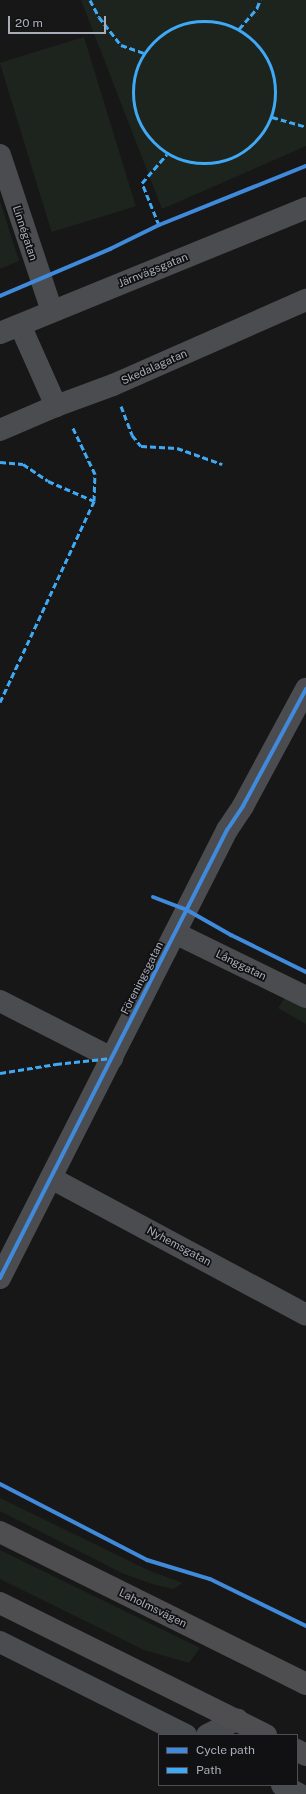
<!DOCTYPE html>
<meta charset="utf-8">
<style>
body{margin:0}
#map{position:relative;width:306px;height:1794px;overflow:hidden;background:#171717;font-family:"Public Sans",sans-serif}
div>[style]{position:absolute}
.green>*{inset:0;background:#1d241e;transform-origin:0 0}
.minor>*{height:22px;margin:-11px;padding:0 11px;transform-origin:11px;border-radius:11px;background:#4b4c50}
.highway>*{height:22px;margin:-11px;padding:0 11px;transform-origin:11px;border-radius:11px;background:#4e4e51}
.quiet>*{height:3px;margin-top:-1.5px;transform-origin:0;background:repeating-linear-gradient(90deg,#3fa9f5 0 6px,transparent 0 9px)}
.quiet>.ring{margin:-1.5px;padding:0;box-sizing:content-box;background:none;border:3px solid #3fa9f5;border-radius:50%}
.cycleway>*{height:4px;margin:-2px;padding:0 2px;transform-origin:2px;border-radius:2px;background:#408adc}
span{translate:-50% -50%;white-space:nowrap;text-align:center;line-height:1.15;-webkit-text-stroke:3.5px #111113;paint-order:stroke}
.street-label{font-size:11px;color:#a8adb8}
.legend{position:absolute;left:158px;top:1734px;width:140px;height:52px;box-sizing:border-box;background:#111113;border:1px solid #4d4f55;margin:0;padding:5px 7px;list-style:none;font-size:12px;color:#a8adb8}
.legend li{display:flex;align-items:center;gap:8px;height:20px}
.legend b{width:20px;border:1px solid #4d4f55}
.scale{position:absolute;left:8px;top:16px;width:98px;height:18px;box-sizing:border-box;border:2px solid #a8adb8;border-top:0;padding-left:5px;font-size:12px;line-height:14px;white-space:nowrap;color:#a8adb8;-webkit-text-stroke:3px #111113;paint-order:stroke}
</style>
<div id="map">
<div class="green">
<div style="clip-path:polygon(81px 0,306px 0,306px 146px,162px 209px)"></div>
<div style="left:84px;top:37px;width:177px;height:88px;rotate:73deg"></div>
<div style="clip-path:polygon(0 201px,19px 261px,0 269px)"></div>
<div style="clip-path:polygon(286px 996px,306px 1006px,306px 1024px,278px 1008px)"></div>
<div style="clip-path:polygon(0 1498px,150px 1571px,183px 1583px,173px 1589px,152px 1584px,122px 1573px,0 1511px)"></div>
<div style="clip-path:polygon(0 1550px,200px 1648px,189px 1663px,144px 1650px,0 1579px)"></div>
</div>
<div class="minor">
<div style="left:0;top:155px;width:164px;rotate:71.6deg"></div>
<div style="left:20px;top:325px;width:89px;rotate:66deg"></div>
<div style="left:0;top:333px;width:331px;rotate:-22.2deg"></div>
<div style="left:0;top:430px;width:61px;rotate:-23.2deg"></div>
<div style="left:56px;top:406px;width:61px;rotate:-20.2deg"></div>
<div style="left:113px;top:385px;width:211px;rotate:-23.8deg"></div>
<div style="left:175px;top:933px;width:146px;rotate:26deg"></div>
<div style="left:0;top:1001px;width:126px;rotate:27deg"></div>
<div style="left:51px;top:1178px;width:289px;rotate:28.2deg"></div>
<div style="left:0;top:1278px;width:502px;rotate:-63.13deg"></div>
<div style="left:227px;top:830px;width:29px;rotate:-56deg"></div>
<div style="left:243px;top:806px;width:133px;rotate:-61.7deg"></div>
<div style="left:0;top:1642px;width:208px;rotate:26.6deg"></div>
<div style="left:207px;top:1735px;width:34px;rotate:-27deg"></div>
<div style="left:282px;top:1785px;width:19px;rotate:28deg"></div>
</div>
<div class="highway">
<div style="left:0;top:1532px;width:342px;rotate:26.4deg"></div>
<div style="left:0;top:1603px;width:297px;rotate:26.4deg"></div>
<div style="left:297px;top:1750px;width:10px;rotate:29deg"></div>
</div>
<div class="quiet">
<div style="left:90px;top:0;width:19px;rotate:62deg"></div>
<div style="left:99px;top:17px;width:36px;rotate:52deg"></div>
<div style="left:121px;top:45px;width:24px;rotate:19deg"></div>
<div class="ring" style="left:133px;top:21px;width:139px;height:139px"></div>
<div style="left:239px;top:29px;width:28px;rotate:-49deg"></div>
<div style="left:257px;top:8px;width:9px;rotate:-69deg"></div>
<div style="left:272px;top:117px;width:35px;rotate:16deg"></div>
<div style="left:159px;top:225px;width:45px;rotate:-112deg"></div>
<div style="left:142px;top:183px;width:38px;rotate:-49deg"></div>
<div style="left:121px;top:406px;width:31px;rotate:69deg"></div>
<div style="left:132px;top:435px;width:14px;rotate:51deg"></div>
<div style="left:141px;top:446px;width:36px;rotate:3deg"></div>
<div style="left:177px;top:448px;width:48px;rotate:19.6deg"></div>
<div style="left:0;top:462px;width:23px;rotate:5deg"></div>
<div style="left:23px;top:464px;width:30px;rotate:34deg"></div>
<div style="left:48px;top:481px;width:50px;rotate:23.5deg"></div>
<div style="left:0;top:702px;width:222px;rotate:-64.9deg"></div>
<div style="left:94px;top:501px;width:27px;rotate:-88deg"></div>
<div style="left:95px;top:474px;width:53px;rotate:-115.6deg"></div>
<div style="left:0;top:1073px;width:57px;rotate:-9.1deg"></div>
<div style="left:56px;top:1064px;width:56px;rotate:-6.1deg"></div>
</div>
<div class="cycleway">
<div style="left:0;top:296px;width:120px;rotate:-23.1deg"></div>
<div style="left:110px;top:249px;width:55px;rotate:-26.1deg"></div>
<div style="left:159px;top:225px;width:158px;rotate:-21.9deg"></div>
<div style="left:153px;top:897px;width:36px;rotate:21deg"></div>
<div style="left:187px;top:910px;width:51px;rotate:29.6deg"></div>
<div style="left:231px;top:935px;width:84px;rotate:26.3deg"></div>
<div style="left:0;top:1278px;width:502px;rotate:-63.13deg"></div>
<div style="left:227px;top:830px;width:29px;rotate:-56deg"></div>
<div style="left:243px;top:806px;width:133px;rotate:-61.7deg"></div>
<div style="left:0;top:1484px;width:165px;rotate:27.3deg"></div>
<div style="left:147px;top:1560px;width:66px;rotate:16.8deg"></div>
<div style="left:210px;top:1579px;width:107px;rotate:26.1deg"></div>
</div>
<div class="street-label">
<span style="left:25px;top:233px;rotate:72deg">Linnégatan</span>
<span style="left:153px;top:270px;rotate:-22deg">Järnvägsgatan</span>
<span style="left:154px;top:367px;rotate:-24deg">Skedalagatan</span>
<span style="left:241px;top:965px;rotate:26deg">Långgatan</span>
<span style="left:142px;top:978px;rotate:-63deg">Föreningsgatan</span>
<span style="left:179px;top:1246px;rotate:28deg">Nyhemsgatan</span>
<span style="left:153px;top:1608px;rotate:26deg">Laholmsvägen</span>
</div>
<ul class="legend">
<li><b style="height:5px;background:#408adc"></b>Cycle path</li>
<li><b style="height:5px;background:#3fa9f5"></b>Path</li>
</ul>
<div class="scale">20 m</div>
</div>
